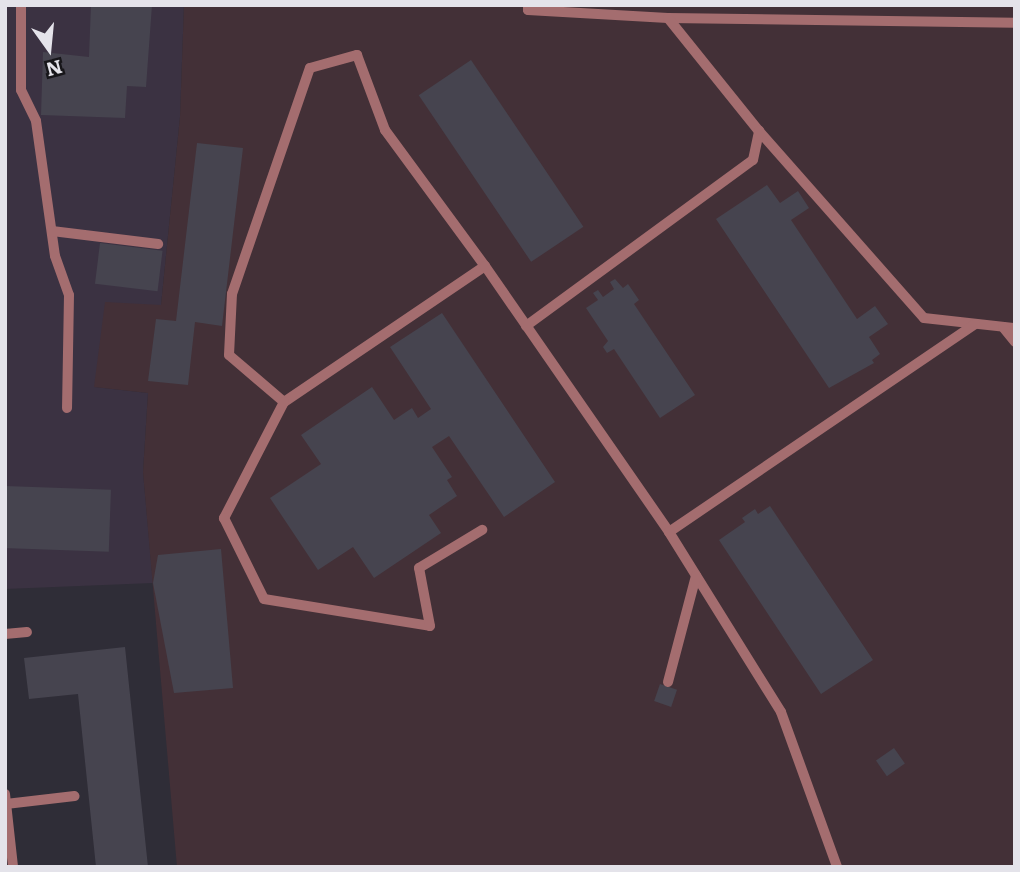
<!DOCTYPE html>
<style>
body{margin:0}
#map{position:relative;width:1020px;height:872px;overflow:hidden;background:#2f2d37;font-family:Literata,serif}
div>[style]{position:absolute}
.commercial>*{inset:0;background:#3b3242}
.education>*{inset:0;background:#433037}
.building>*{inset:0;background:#46444f;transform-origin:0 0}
.service>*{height:10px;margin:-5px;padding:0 5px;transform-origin:5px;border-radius:5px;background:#a46d6f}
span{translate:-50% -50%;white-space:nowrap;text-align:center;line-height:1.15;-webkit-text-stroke:5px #17161a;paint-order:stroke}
.frame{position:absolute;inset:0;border:7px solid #e4e3ea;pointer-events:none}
.north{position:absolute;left:14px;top:14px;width:70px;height:70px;-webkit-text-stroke:5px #17161a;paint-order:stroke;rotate:165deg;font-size:19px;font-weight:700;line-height:28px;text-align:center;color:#e4e3ea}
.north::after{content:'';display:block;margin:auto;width:24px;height:32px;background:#e4e3ea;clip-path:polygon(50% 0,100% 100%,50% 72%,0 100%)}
</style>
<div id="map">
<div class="commercial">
<div style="clip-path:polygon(5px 5px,184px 5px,180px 117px,161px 305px,95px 387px,148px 393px,143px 472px,153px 583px,5px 589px)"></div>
</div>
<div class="education">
<div style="clip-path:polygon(184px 5px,1015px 5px,1015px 867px,177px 867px,143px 472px,148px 393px,94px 387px,105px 302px,161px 305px,180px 117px)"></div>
</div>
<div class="building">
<div style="clip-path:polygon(91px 5px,152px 5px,146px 87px,127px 86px,125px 118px,41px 115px,43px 52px,89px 57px)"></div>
<div style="left:471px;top:60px;width:201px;height:63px;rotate:56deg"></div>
<div style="clip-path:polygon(197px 143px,243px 148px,222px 326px,195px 322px,188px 385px,148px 381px,156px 319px,176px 321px)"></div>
<div style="clip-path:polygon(767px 185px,780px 203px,798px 191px,809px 208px,791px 220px,857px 319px,875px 306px,888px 324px,869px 337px,880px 354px,872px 360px,874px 363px,829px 388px,716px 219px)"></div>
<div style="left:100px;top:243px;width:63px;height:41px;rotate:7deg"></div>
<div style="clip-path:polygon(615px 279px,623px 288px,628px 284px,639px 300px,634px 304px,695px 395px,660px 418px,614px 349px,607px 353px,603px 347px,608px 341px,586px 308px,598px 300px,593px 293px,598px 290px,603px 297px,614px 289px,610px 282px)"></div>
<div style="clip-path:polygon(442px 313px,555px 482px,504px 517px,449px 436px,432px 447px,452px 477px,447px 480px,457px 496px,429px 515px,441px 533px,374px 578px,353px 547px,318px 570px,270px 498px,321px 464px,301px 435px,372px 387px,394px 420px,412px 408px,418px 418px,431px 409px,390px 347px)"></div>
<div style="left:5px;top:486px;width:106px;height:62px;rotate:2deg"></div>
<div style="clip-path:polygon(770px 506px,873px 660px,821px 694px,719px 540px,745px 522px,742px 518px,755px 509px,758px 514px)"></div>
<div style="clip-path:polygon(221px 549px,233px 688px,174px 693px,153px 583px,158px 555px)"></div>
<div style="clip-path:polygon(125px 647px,148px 867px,96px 867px,78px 694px,29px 699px,24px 658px)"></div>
<div style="left:660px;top:684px;width:18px;height:18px;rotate:19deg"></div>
<div style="left:894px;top:748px;width:19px;height:22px;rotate:55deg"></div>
</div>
<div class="service">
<div style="left:21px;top:5px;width:85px;rotate:90deg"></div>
<div style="left:21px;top:90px;width:34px;rotate:64deg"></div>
<div style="left:36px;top:121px;width:136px;rotate:82deg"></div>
<div style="left:55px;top:256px;width:41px;rotate:70.3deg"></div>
<div style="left:69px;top:295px;width:113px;rotate:91deg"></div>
<div style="left:528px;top:5px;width:5px;rotate:90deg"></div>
<div style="left:528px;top:10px;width:140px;rotate:3.3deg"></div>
<div style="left:668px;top:18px;width:347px;rotate:0.8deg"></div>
<div style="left:668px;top:18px;width:145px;rotate:51.2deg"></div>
<div style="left:759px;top:131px;width:249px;rotate:48.6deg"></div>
<div style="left:924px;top:318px;width:92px;rotate:6.3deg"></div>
<div style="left:52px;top:231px;width:107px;rotate:7deg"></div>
<div style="left:485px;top:266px;width:243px;rotate:145.9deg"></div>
<div style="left:284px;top:402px;width:72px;rotate:-139.5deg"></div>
<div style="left:229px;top:355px;width:61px;rotate:-87.2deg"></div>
<div style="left:232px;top:294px;width:239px;rotate:-71deg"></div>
<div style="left:310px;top:68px;width:49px;rotate:-15.5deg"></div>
<div style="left:357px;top:55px;width:80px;rotate:69.5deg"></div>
<div style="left:385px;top:130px;width:169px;rotate:53.7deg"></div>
<div style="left:485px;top:266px;width:323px;rotate:55.3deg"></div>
<div style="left:669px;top:532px;width:370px;rotate:-34.2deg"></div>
<div style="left:526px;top:326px;width:281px;rotate:-36.2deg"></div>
<div style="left:753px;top:160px;width:30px;rotate:-78deg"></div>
<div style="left:1003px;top:327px;width:19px;rotate:51deg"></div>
<div style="left:284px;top:402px;width:131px;rotate:117.3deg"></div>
<div style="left:224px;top:518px;width:90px;rotate:63.7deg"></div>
<div style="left:264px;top:599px;width:168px;rotate:9.2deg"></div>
<div style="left:430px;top:626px;width:59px;rotate:-100.7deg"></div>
<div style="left:419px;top:568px;width:74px;rotate:-31.1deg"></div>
<div style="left:669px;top:532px;width:212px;rotate:58.1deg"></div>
<div style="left:781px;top:712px;width:165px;rotate:70.1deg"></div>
<div style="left:5px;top:634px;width:22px;rotate:-5deg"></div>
<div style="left:668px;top:682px;width:110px;rotate:-75.2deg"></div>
<div style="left:5px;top:794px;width:73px;rotate:83.7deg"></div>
<div style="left:6px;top:804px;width:69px;rotate:-6.6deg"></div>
</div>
<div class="frame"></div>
<div class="north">N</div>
</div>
